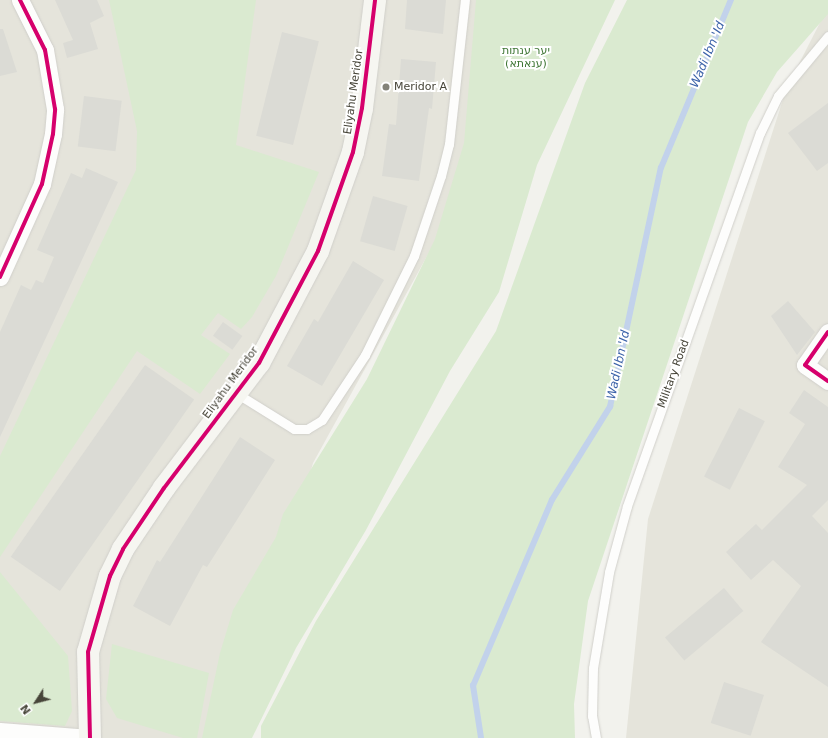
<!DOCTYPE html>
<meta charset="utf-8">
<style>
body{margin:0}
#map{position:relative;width:828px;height:738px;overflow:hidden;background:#f2f2ed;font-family:"DejaVu Sans","Noto Sans Hebrew",sans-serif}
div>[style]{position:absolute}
.residential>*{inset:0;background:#e5e4db}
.green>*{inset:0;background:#daead0}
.stream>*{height:5.5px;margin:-2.75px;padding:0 2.75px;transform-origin:2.75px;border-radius:2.75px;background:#c2d2eb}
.building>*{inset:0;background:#dbdbd5;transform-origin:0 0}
.roads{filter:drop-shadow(0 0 1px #d0cfca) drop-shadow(0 0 1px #d0cfca)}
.lane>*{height:9px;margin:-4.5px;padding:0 4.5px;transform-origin:4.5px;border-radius:4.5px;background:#fdfdfc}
.street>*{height:17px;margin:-8.5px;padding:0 8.5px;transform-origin:8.5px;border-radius:8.5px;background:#fdfdfc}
.secondary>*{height:22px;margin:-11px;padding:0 11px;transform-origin:11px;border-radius:11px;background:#f6f6f1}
.cycleway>*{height:4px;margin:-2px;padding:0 2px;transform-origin:2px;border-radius:2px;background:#d6006c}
.dots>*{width:11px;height:11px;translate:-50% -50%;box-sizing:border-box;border:2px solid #fff;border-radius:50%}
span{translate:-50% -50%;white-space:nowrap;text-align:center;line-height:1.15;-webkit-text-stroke:4px #fff;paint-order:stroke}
.park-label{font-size:11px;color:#3c7432}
.poi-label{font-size:11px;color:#474539}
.left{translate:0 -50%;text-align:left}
.street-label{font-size:11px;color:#474539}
.water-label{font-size:12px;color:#3c63a9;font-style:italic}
.north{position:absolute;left:16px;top:682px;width:40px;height:40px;-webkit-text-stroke:3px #fff;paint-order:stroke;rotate:234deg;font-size:11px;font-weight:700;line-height:16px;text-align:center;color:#474539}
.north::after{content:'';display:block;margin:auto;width:14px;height:18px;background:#474539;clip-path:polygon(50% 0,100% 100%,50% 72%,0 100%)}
</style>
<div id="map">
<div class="residential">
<div style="clip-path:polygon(0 0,528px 0,524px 80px,313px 463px,244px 703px,252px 738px,0 738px)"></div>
<div style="clip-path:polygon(828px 7px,828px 738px,626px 738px,648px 519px,787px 87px)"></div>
</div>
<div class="green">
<div style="clip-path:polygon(109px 0,256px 0,236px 145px,319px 172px,276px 276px,252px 317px,241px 329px,218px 313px,201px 335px,230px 354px,200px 394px,137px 351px,0 557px,0 456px,136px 170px,137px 131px)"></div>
<div style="clip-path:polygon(476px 0,615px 0,537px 165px,499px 292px,450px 371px,366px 530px,296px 648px,252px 738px,202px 738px,220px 653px,233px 610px,276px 537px,283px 514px,367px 379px,435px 239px,464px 143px)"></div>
<div style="clip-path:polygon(627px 0,828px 0,828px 14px,777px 72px,748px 122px,588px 601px,574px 704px,575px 738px,261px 738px,261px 726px,316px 621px,496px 331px,585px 83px)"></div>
<div style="clip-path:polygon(0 572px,68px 656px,72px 711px,65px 726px,0 721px)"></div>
<div style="clip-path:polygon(112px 644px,209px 673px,197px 738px,183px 738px,117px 718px,106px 699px)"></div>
</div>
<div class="stream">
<div style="left:481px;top:738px;width:53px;rotate:-98.7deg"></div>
<div style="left:473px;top:686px;width:202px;rotate:-67deg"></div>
<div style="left:552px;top:500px;width:110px;rotate:-58.1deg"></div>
<div style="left:610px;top:407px;width:244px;rotate:-78deg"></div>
<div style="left:661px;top:168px;width:182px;rotate:-67.4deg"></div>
</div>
<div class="building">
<div style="clip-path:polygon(55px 0,97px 0,104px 16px,90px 23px,98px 49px,67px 58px,63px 43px,73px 40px)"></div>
<div style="clip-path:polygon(407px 0,446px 0,443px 34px,405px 29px)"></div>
<div style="clip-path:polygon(0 29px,3px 29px,17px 72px,0 76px)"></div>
<div style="left:282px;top:32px;width:38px;height:107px;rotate:14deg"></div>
<div style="clip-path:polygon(401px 59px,436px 62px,432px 109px,429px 108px,419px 181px,382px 176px,389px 124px,396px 125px)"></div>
<div style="left:84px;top:96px;width:38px;height:51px;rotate:7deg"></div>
<div style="clip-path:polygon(828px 103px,828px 163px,817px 171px,788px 133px)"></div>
<div style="clip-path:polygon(86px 168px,118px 182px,0 437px,0 332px,21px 285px,31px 290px,36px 280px,43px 283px,54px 257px,37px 250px,71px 173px,82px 178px)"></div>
<div style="left:373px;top:196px;width:36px;height:47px;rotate:16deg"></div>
<div style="clip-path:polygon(353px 261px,384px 280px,322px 386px,287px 366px,314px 319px,318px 322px)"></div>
<div style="clip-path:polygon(788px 301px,815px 332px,797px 355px,771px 316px)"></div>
<div style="left:223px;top:322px;width:24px;height:17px;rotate:36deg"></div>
<div style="left:145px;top:365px;width:60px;height:234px;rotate:35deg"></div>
<div style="clip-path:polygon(804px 390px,828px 407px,828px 500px,812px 516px,828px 533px,828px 687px,761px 642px,801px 586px,773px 560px,751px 580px,726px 552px,756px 524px,762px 530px,807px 485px,778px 467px,805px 424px,789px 413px)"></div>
<div style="left:739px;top:408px;width:29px;height:77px;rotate:27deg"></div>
<div style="clip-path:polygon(240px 437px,275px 460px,207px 567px,203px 565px,170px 626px,133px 606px,157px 560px,160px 562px)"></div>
<div style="left:724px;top:588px;width:30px;height:77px;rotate:50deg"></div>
<div style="left:724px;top:682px;width:42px;height:43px;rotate:18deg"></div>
</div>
<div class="roads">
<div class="lane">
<div style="left:236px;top:393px;width:68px;rotate:31.8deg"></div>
<div style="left:294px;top:429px;width:13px"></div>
<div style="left:307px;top:429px;width:17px;rotate:-31deg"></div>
<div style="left:322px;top:420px;width:78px;rotate:-56.5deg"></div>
<div style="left:365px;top:355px;width:110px;rotate:-63.7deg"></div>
<div style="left:414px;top:256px;width:84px;rotate:-71.4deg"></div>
<div style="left:441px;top:176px;width:33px;rotate:-76deg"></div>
<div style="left:449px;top:144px;width:145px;rotate:-83.7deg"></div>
<div style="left:596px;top:738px;width:22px;rotate:-100deg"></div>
<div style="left:592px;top:716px;width:48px;rotate:-88.8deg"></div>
<div style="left:593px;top:668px;width:97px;rotate:-80.5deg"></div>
<div style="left:609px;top:572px;width:68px;rotate:-74.7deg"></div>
<div style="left:627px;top:506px;width:396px;rotate:-70.4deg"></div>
<div style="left:760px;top:133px;width:41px;rotate:-64.1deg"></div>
<div style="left:778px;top:96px;width:78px;rotate:-50.2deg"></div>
</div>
<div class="street">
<div style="left:0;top:277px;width:102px;rotate:-65.7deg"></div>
<div style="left:42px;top:184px;width:51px;rotate:-77.6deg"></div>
<div style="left:53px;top:134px;width:25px;rotate:-85deg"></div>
<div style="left:55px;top:109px;width:60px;rotate:-99.6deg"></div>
<div style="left:45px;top:50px;width:56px;rotate:-116.6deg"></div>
<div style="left:828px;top:332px;width:40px;rotate:124.9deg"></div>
<div style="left:805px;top:365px;width:28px;rotate:35deg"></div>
<div style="left:0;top:731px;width:90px;rotate:4.4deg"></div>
</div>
<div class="secondary">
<div style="left:90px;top:738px;width:86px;rotate:-91.3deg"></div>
<div style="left:88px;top:652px;width:79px;rotate:-73.9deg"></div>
<div style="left:110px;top:576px;width:30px;rotate:-64deg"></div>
<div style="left:123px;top:549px;width:73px;rotate:-56.1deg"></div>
<div style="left:164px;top:488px;width:157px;rotate:-52.8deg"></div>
<div style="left:259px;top:363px;width:127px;rotate:-62.2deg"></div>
<div style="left:318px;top:251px;width:105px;rotate:-70.5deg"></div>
<div style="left:353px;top:152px;width:45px;rotate:-78.4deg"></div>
<div style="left:362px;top:108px;width:109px;rotate:-83.1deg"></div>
</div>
</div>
<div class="cycleway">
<div style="left:0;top:277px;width:102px;rotate:-65.7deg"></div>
<div style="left:42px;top:184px;width:51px;rotate:-77.6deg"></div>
<div style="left:53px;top:134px;width:25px;rotate:-85deg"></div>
<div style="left:55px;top:109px;width:60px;rotate:-99.6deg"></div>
<div style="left:45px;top:50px;width:56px;rotate:-116.6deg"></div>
<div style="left:828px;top:332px;width:40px;rotate:124.9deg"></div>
<div style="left:805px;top:365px;width:28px;rotate:35deg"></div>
<div style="left:90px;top:738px;width:86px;rotate:-91.3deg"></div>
<div style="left:88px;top:652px;width:79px;rotate:-73.9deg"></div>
<div style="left:110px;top:576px;width:30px;rotate:-64deg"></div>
<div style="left:123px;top:549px;width:73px;rotate:-56.1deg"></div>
<div style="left:164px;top:488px;width:157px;rotate:-52.8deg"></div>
<div style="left:259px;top:363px;width:127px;rotate:-62.2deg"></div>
<div style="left:318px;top:251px;width:105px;rotate:-70.5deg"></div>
<div style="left:353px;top:152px;width:45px;rotate:-78.4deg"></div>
<div style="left:362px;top:108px;width:109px;rotate:-83.1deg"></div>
</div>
<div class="dots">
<div style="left:386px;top:87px;background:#838278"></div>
</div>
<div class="park-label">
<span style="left:526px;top:58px">יער ענתות<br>(ענאתא)</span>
</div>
<div class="poi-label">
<span class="left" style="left:394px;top:87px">Meridor A</span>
</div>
<div class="street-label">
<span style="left:354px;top:92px;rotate:-82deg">Eliyahu Meridor</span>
<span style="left:674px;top:374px;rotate:-70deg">Military Road</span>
<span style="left:231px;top:383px;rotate:-54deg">Eliyahu Meridor</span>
</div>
<div class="water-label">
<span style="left:708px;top:55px;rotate:-67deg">Wadi Ibn 'Id</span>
<span style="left:619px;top:365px;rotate:-78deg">Wadi Ibn 'Id</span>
</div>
<div class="north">N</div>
</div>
